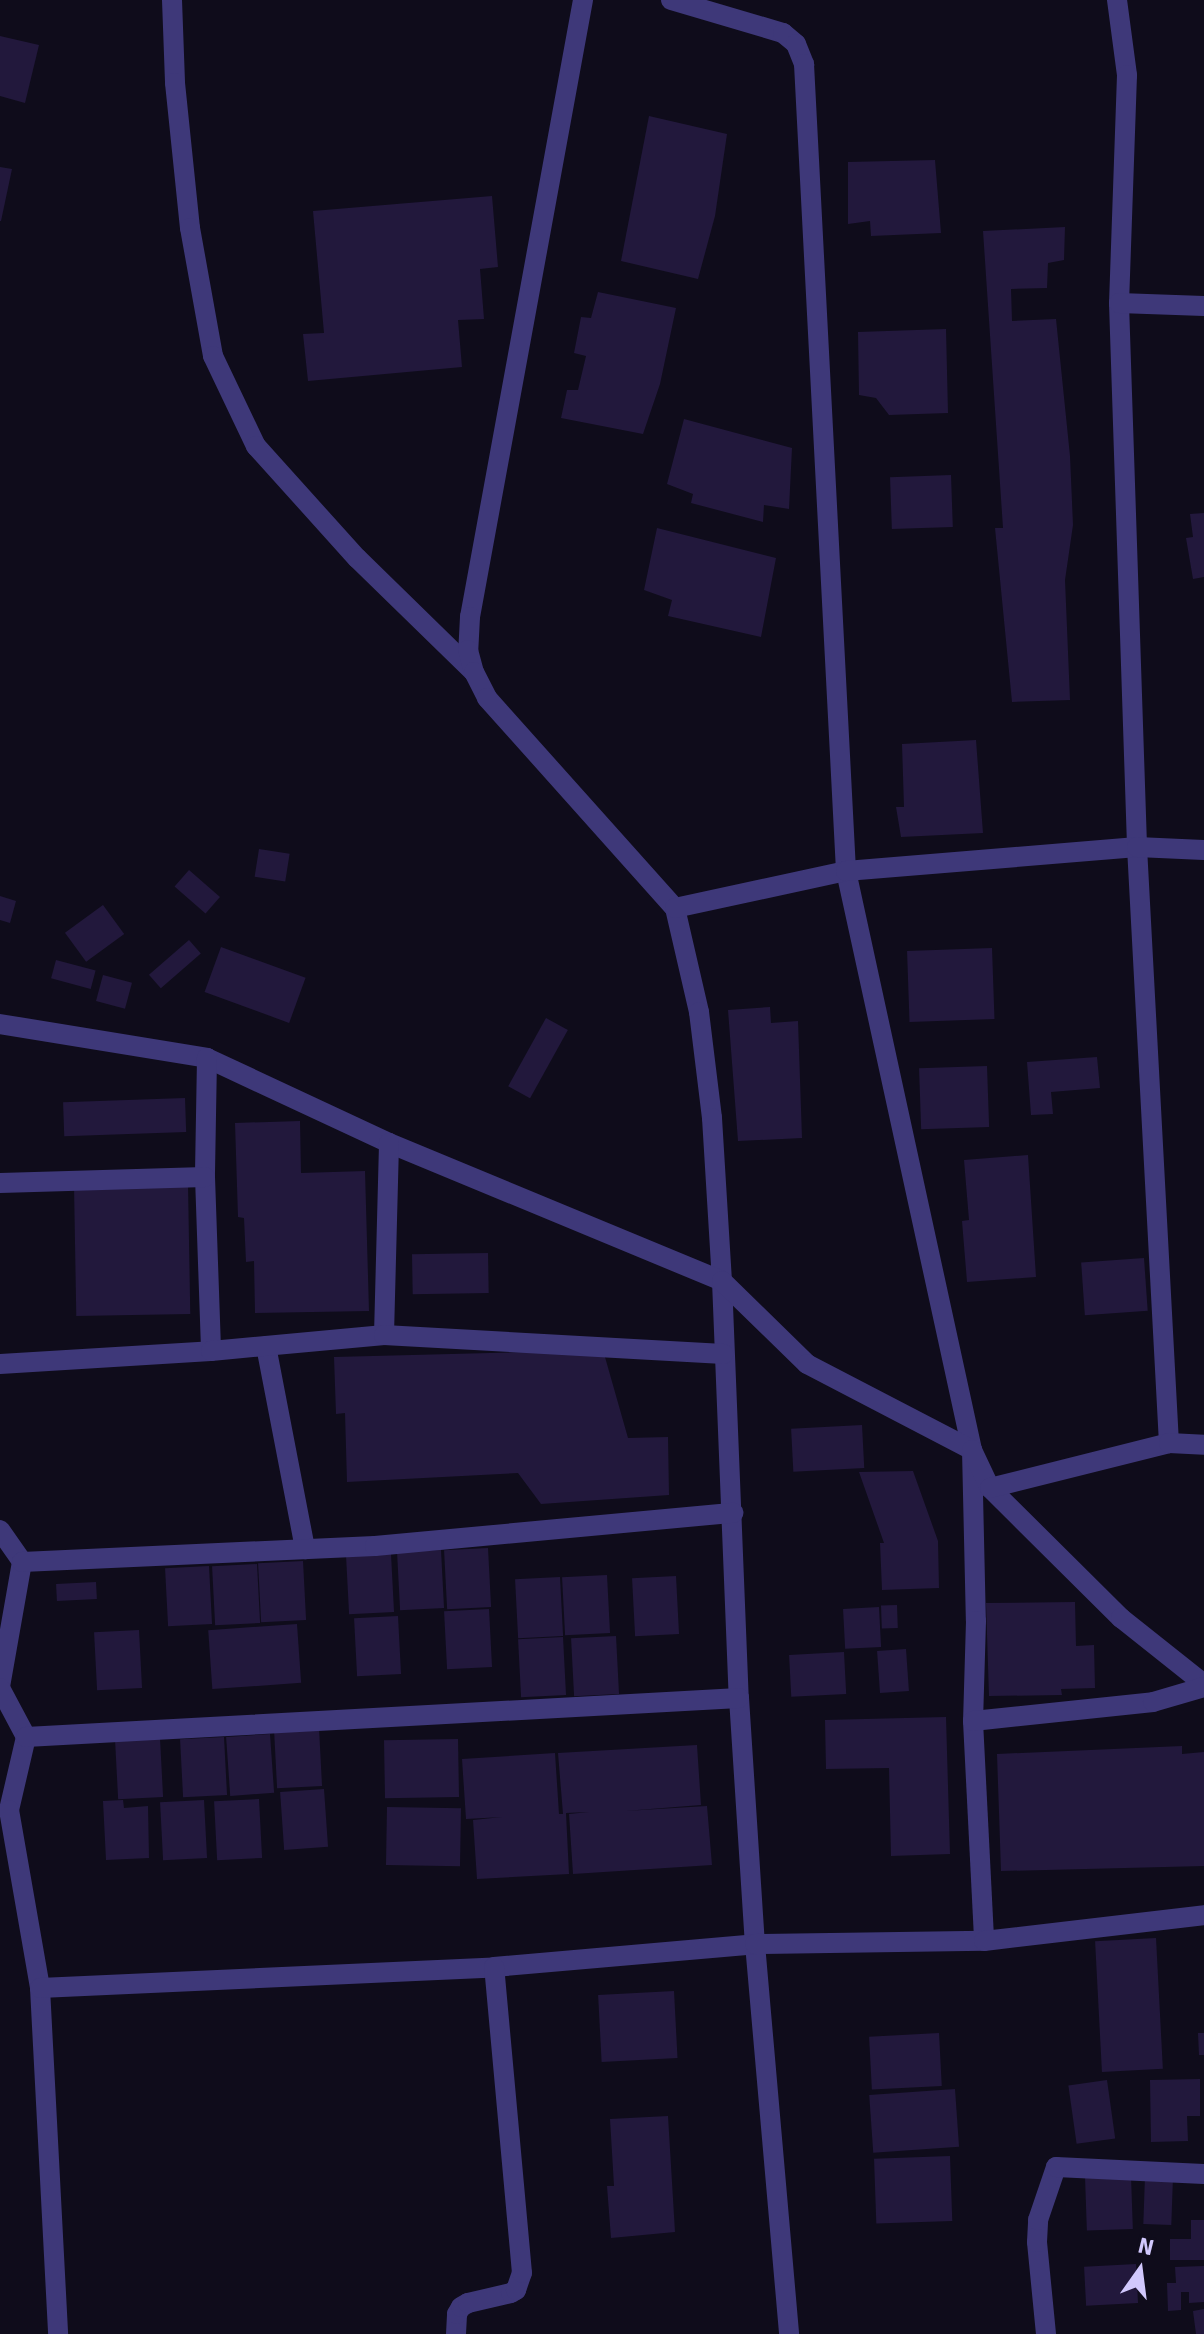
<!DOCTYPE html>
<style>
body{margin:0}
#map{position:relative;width:1204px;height:2334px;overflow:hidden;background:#0f0c1b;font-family:Signika,sans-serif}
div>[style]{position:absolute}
.building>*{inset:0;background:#22183c;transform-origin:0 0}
.minor>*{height:20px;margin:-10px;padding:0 10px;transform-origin:10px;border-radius:10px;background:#3e3879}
span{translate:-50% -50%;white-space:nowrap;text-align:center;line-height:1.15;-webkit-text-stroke:6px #0f0c1b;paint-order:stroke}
.north{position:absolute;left:1100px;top:2230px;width:80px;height:80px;-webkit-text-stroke:6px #0f0c1b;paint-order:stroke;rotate:14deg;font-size:22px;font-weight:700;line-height:32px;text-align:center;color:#d1c8fd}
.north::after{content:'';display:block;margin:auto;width:28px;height:36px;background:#d1c8fd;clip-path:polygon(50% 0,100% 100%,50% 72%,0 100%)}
</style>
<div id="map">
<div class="building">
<div style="clip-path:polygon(0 36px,39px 45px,25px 103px,0 96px)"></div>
<div style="clip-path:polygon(649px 116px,727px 134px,715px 216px,698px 279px,621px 261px)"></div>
<div style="clip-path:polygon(935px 160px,941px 233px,871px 236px,870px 221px,848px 224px,848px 162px)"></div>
<div style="clip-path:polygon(0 167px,12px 169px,1px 221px,0 221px)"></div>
<div style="clip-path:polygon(492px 196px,498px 267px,480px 269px,484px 319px,458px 320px,462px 367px,308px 381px,303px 334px,324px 333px,313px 211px)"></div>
<div style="clip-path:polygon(1065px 227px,1064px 260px,1048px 263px,1047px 288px,1011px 289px,1012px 321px,1056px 319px,1070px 456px,1073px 525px,1065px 580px,1070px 700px,1012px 702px,995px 528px,1003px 528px,983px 231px)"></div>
<div style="clip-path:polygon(598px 292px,676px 308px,660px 384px,643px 434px,561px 418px,567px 390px,578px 390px,586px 356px,574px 353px,581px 317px,591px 318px)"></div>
<div style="clip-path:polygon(946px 329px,948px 413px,889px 415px,876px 398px,859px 395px,858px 332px)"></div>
<div style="clip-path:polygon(684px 419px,792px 448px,789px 509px,764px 505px,763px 522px,691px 503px,693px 494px,667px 484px)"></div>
<div style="left:951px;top:475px;width:52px;height:61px;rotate:88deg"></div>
<div style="clip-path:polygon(1204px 513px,1204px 577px,1193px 579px,1186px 538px,1193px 537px,1190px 514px)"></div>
<div style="clip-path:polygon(657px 528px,776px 558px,761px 637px,668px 616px,672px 600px,644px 590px)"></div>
<div style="clip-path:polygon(976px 740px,983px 833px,901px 837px,896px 807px,904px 807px,902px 744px)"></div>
<div style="left:259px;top:849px;width:31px;height:28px;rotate:9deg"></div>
<div style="left:189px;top:870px;width:41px;height:22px;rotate:41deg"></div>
<div style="clip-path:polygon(0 896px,16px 901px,10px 923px,0 920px)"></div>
<div style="left:103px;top:905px;width:36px;height:47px;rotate:54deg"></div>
<div style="left:189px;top:940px;width:18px;height:53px;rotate:49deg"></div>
<div style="left:221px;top:947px;width:90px;height:48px;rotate:20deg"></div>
<div style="left:992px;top:948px;width:71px;height:85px;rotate:88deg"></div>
<div style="left:56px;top:960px;width:41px;height:19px;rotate:15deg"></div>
<div style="left:103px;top:975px;width:30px;height:27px;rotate:15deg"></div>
<div style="clip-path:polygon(770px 1007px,771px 1023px,798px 1021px,802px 1138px,738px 1141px,728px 1010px)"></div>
<div style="left:546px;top:1018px;width:25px;height:78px;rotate:29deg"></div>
<div style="clip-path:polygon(1097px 1057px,1100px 1088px,1051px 1092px,1053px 1114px,1031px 1115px,1027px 1062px)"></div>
<div style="left:987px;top:1066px;width:61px;height:68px;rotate:88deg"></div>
<div style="left:185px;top:1098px;width:34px;height:122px;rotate:88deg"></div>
<div style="clip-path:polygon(300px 1121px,301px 1173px,365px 1171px,369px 1311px,255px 1313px,254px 1261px,246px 1262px,244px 1218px,238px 1217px,235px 1123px)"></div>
<div style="clip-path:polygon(1028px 1155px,1036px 1277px,967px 1282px,962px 1221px,969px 1220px,964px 1160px)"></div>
<div style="left:188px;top:1184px;width:130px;height:114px;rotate:89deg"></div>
<div style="left:488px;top:1253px;width:40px;height:76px;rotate:89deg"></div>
<div style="left:1144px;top:1258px;width:53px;height:63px;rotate:86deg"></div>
<div style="clip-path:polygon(603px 1350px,628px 1438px,668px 1437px,669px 1495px,541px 1504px,518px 1473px,347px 1482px,345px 1413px,336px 1414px,334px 1357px)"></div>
<div style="left:862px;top:1425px;width:43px;height:71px;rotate:87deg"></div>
<div style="clip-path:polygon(913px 1471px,938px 1541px,939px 1588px,882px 1590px,880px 1543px,884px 1543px,859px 1472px)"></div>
<div style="left:488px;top:1548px;width:59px;height:44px;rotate:87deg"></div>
<div style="left:441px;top:1550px;width:58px;height:44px;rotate:87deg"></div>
<div style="left:391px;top:1554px;width:58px;height:45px;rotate:87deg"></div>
<div style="left:303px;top:1561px;width:59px;height:45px;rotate:87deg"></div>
<div style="left:257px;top:1564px;width:59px;height:45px;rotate:87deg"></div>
<div style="left:209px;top:1566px;width:58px;height:44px;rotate:87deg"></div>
<div style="left:607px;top:1575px;width:58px;height:45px;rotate:87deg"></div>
<div style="left:676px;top:1576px;width:58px;height:44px;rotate:87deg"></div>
<div style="left:560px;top:1577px;width:59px;height:45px;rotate:87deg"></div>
<div style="left:96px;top:1582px;width:17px;height:40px;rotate:87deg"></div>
<div style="clip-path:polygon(1075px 1602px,1076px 1646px,1094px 1645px,1095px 1688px,1061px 1689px,1062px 1695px,989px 1696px,986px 1603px)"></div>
<div style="left:897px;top:1605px;width:23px;height:16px;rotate:88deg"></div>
<div style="left:879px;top:1607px;width:40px;height:36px;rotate:87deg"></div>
<div style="left:489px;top:1609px;width:58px;height:45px;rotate:87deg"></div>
<div style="left:398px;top:1616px;width:58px;height:44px;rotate:87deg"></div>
<div style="left:297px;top:1624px;width:59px;height:89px;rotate:86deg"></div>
<div style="left:139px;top:1630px;width:58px;height:45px;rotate:87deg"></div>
<div style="left:616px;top:1636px;width:58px;height:45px;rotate:87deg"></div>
<div style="left:563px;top:1637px;width:58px;height:45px;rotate:87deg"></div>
<div style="left:906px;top:1649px;width:42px;height:29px;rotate:86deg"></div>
<div style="left:844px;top:1652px;width:42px;height:55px;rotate:87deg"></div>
<div style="clip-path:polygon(946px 1717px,950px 1854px,891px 1856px,889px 1768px,826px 1769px,825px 1720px)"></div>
<div style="left:319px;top:1728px;width:58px;height:45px;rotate:87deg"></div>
<div style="left:270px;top:1734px;width:59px;height:44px;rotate:86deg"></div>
<div style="left:224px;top:1737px;width:58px;height:44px;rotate:87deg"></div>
<div style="left:160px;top:1738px;width:59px;height:45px;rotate:87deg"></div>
<div style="left:458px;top:1739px;width:58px;height:74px;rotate:89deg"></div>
<div style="clip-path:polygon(697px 1745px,701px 1805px,625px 1811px,707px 1806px,712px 1865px,573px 1874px,569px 1814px,589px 1812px,566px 1813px,569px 1874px,477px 1879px,473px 1820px,502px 1817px,466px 1819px,462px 1759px,555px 1753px,559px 1814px,563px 1814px,558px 1753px)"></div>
<div style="clip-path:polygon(1182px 1746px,1182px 1754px,1204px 1752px,1204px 1866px,1001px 1871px,997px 1754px)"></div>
<div style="left:324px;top:1789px;width:58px;height:44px;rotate:86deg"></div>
<div style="left:259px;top:1799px;width:59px;height:45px;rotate:87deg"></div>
<div style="clip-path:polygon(123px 1800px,124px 1808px,148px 1806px,149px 1858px,106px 1860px,103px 1801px)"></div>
<div style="left:204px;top:1800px;width:58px;height:44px;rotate:87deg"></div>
<div style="left:387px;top:1807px;width:74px;height:58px;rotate:1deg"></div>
<div style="left:1156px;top:1938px;width:131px;height:61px;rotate:87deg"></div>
<div style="left:674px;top:1991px;width:67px;height:76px;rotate:87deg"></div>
<div style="left:939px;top:2033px;width:53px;height:70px;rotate:87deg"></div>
<div style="clip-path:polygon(1198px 2033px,1204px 2033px,1204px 2055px,1199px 2055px)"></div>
<div style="clip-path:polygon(1200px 2079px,1200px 2116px,1187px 2116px,1188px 2141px,1151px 2142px,1150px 2080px)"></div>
<div style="left:1107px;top:2080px;width:59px;height:39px;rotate:82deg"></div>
<div style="left:955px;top:2089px;width:58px;height:86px;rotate:86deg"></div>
<div style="clip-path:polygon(668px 2116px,675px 2232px,611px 2238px,607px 2186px,614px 2186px,610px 2119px)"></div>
<div style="left:950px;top:2156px;width:65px;height:76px;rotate:88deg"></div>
<div style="left:1131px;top:2176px;width:53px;height:46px;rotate:88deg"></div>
<div style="left:1145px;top:2176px;width:28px;height:48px;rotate:2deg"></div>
<div style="clip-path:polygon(1191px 2220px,1204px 2220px,1204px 2260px,1170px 2260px,1170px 2239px,1191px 2239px)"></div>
<div style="left:1136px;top:2264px;width:39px;height:52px;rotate:87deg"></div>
<div style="clip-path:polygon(1204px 2266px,1204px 2302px,1189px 2303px,1189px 2292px,1181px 2292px,1181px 2310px,1168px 2311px,1167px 2283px,1176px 2283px,1175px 2267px)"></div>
<div style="clip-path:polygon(1204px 2309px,1204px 2334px,1196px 2334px,1193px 2311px)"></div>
</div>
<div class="minor">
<div style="left:172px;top:0;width:83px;rotate:87.9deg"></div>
<div style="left:175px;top:83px;width:146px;rotate:84.1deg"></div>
<div style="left:190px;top:228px;width:130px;rotate:79.8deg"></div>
<div style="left:213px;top:356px;width:100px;rotate:64.5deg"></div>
<div style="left:256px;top:446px;width:151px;rotate:48deg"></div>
<div style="left:357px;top:558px;width:163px;rotate:44.3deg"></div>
<div style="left:583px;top:0;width:627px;rotate:100.38deg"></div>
<div style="left:470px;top:617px;width:33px;rotate:93deg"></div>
<div style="left:468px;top:650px;width:23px;rotate:75deg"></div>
<div style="left:474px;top:672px;width:29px;rotate:63deg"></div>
<div style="left:487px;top:698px;width:282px;rotate:48.2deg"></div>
<div style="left:675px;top:908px;width:107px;rotate:77deg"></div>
<div style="left:699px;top:1012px;width:107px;rotate:83deg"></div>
<div style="left:712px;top:1118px;width:163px;rotate:86.5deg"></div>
<div style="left:722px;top:1281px;width:417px;rotate:87.7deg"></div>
<div style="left:739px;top:1698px;width:247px;rotate:86.3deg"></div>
<div style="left:755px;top:1944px;width:391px;rotate:85deg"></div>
<div style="left:671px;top:0;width:117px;rotate:16.4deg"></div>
<div style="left:783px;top:33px;width:17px;rotate:40deg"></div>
<div style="left:796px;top:44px;width:22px;rotate:68deg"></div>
<div style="left:804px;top:64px;width:808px;rotate:87.02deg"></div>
<div style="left:846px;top:871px;width:593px;rotate:77.72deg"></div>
<div style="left:972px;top:1450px;width:171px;rotate:88.7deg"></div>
<div style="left:976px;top:1621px;width:100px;rotate:91.7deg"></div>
<div style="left:973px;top:1721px;width:220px;rotate:87.1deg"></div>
<div style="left:1117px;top:0;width:76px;rotate:82.4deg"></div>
<div style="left:1127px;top:75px;width:228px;rotate:92deg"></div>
<div style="left:1119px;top:303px;width:544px;rotate:88.1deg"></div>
<div style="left:1137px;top:847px;width:597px;rotate:86.93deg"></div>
<div style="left:1119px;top:303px;width:85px;rotate:2deg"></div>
<div style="left:675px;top:908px;width:175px;rotate:-12.2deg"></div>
<div style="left:846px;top:871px;width:292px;rotate:-4.7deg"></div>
<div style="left:1137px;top:847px;width:67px;rotate:2.6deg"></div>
<div style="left:0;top:1024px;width:210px;rotate:9.3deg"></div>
<div style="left:207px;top:1058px;width:201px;rotate:25deg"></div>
<div style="left:389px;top:1143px;width:360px;rotate:22.5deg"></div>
<div style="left:722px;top:1281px;width:119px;rotate:44.3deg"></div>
<div style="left:807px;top:1364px;width:186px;rotate:27.5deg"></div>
<div style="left:972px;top:1450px;width:42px;rotate:64.7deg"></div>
<div style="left:990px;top:1488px;width:185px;rotate:44.8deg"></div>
<div style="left:1121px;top:1618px;width:106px;rotate:38.5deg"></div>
<div style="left:207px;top:1058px;width:119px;rotate:91deg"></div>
<div style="left:205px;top:1177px;width:174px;rotate:88deg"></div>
<div style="left:0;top:1183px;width:205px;rotate:-1.7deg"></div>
<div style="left:384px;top:1335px;width:192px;rotate:-88.5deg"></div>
<div style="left:266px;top:1346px;width:207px;rotate:79.1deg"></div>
<div style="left:0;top:1364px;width:211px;rotate:-3.5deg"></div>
<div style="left:211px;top:1351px;width:174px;rotate:-5.3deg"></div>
<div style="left:384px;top:1335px;width:340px;rotate:3.2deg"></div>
<div style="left:990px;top:1488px;width:185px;rotate:-14.1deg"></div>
<div style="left:1169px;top:1443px;width:35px;rotate:3deg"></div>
<div style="left:0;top:1530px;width:39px;rotate:55deg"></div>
<div style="left:22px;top:1562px;width:127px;rotate:100deg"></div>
<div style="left:22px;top:1562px;width:353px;rotate:-2.6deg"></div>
<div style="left:375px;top:1546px;width:360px;rotate:-5.3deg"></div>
<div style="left:0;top:1688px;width:55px;rotate:62deg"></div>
<div style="left:26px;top:1737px;width:75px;rotate:103.1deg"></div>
<div style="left:9px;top:1810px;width:181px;rotate:80.1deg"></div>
<div style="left:40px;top:1988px;width:346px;rotate:87deg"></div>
<div style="left:973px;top:1721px;width:181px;rotate:-6deg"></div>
<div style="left:1153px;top:1702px;width:53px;rotate:-16.4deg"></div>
<div style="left:26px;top:1737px;width:714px;rotate:-3.13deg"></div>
<div style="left:40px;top:1988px;width:454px;rotate:-2.6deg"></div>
<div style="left:494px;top:1967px;width:262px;rotate:-5deg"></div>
<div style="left:755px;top:1944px;width:229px;rotate:-0.8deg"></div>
<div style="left:984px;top:1941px;width:222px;rotate:-6.7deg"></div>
<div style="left:456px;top:2334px;width:20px;rotate:-87deg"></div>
<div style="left:457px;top:2314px;width:8px;rotate:-60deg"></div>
<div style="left:461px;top:2307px;width:8px;rotate:-30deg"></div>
<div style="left:468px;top:2303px;width:44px;rotate:-13.1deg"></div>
<div style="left:511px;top:2293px;width:6px;rotate:-31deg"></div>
<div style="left:516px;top:2290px;width:18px;rotate:-71deg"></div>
<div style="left:522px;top:2273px;width:307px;rotate:-95.2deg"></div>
<div style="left:1046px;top:2334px;width:92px;rotate:-95.6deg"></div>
<div style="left:1037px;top:2242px;width:22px;rotate:-87deg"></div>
<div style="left:1038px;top:2220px;width:56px;rotate:-71.2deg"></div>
<div style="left:1056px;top:2167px;width:148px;rotate:2.7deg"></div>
</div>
<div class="north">N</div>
</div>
